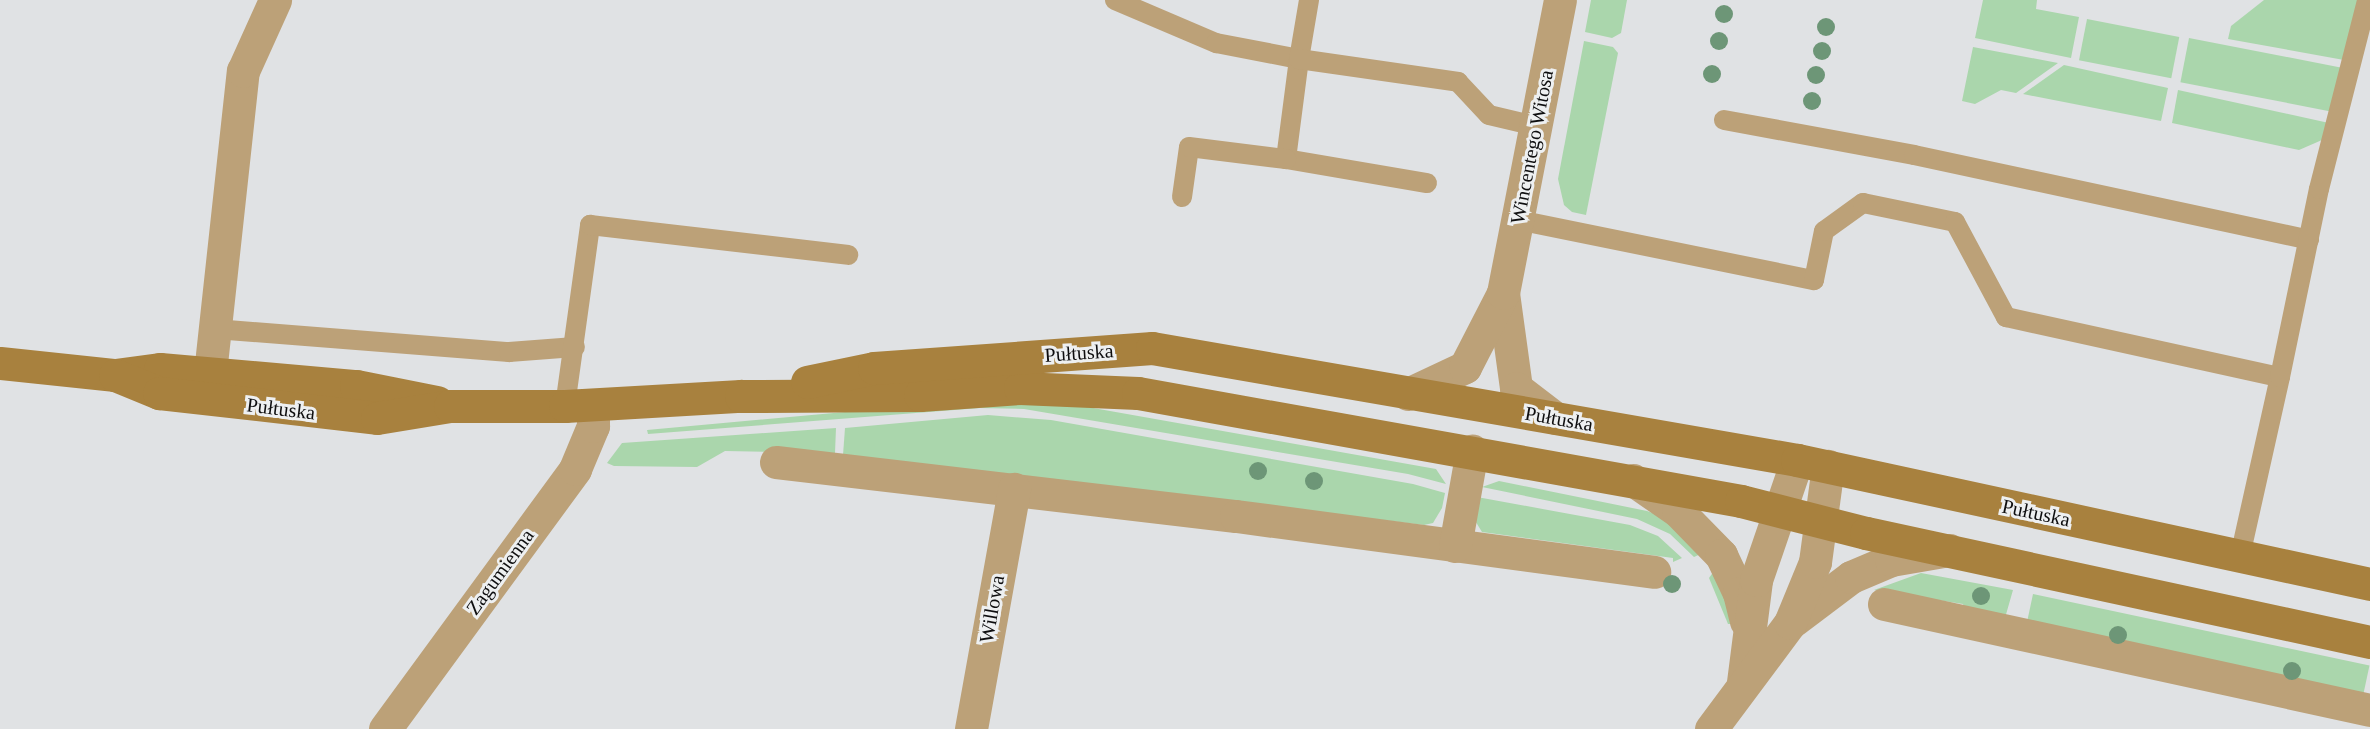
<!DOCTYPE html>
<meta charset="utf-8">
<style>
body{margin:0}
#map{position:relative;width:2370px;height:729px;overflow:hidden;background:#e0e2e4;font-family:Georgia,serif}
div>[style]{position:absolute}
.green>*{inset:0;background:#aad6ac;transform-origin:0 0}
.service>*{height:20px;margin:-10px;padding:0 10px;transform-origin:10px;border-radius:10px;background:#bca178}
.minor>*{height:33px;margin:-16.5px;padding:0 16.5px;transform-origin:16.5px;border-radius:16.5px;background:#bca178}
.tertiary>*{height:33px;margin:-16.5px;padding:0 16.5px;transform-origin:16.5px;border-radius:16.5px;background:#bca178}
.secondary>*{height:33px;margin:-16.5px;padding:0 16.5px;transform-origin:16.5px;border-radius:16.5px;background:#a8813e}
.trees>*{width:18px;height:18px;margin:-9px;border-radius:50%;background:#6d9677}
span{translate:-50% -50%;white-space:nowrap;text-align:center;line-height:1.15;-webkit-text-stroke:6px #eef0f1;paint-order:stroke}
.street-label{font-size:20px;color:#0e0e0f}
</style>
<div id="map">
<div class="green">
<div style="clip-path:polygon(1591px 0,1627px 0,1621px 33px,1612px 38px,1585px 32px)"></div>
<div style="clip-path:polygon(1983px 0,2037px 0,2036px 9px,2079px 17px,2071px 58px,1975px 38px)"></div>
<div style="clip-path:polygon(2264px 0,2360px 0,2344px 60px,2228px 39px,2231px 26px)"></div>
<div style="left:2087px;top:19px;width:94px;height:42px;rotate:11deg"></div>
<div style="left:2189px;top:38px;width:157px;height:45px;rotate:11deg"></div>
<div style="clip-path:polygon(1584px 41px,1613px 47px,1618px 53px,1586px 215px,1572px 212px,1564px 205px,1558px 179px)"></div>
<div style="clip-path:polygon(1973px 47px,2058px 63px,2016px 93px,2001px 90px,1975px 104px,1962px 101px)"></div>
<div style="clip-path:polygon(2064px 65px,2168px 88px,2161px 121px,2023px 94px)"></div>
<div style="clip-path:polygon(2178px 90px,2329px 123px,2322px 140px,2299px 150px,2172px 123px)"></div>
<div style="clip-path:polygon(1048px 400px,1436px 469px,1446px 484px,1408px 474px,1024px 409px,980px 408px,648px 434px,647px 430px,911px 406px)"></div>
<div style="clip-path:polygon(988px 415px,1051px 420px,1413px 484px,1445px 493px,1442px 508px,1433px 523px,1424px 525px,843px 455px,845px 428px)"></div>
<div style="clip-path:polygon(836px 428px,835px 453px,725px 451px,697px 467px,614px 466px,607px 463px,622px 443px)"></div>
<div style="clip-path:polygon(1499px 481px,1647px 511px,1666px 518px,1703px 553px,1694px 557px,1670px 534px,1637px 519px,1482px 487px)"></div>
<div style="clip-path:polygon(1477px 497px,1630px 525px,1658px 536px,1682px 558px,1673px 562px,1673px 558px,1482px 532px,1474px 519px)"></div>
<div style="clip-path:polygon(1714px 571px,1735px 624px,1728px 624px,1709px 578px)"></div>
<div style="clip-path:polygon(1921px 573px,2013px 590px,2005px 618px,1965px 610px,1963px 604px,1874px 590px)"></div>
<div style="left:2033px;top:594px;width:344px;height:31px;rotate:12deg"></div>
</div>
<div class="service">
<div style="left:1115px;top:0;width:110px;rotate:23.1deg"></div>
<div style="left:1216px;top:43px;width:85px;rotate:10.9deg"></div>
<div style="left:1299px;top:59px;width:101px;rotate:97.4deg"></div>
<div style="left:1286px;top:159px;width:143px;rotate:9.7deg"></div>
<div style="left:1309px;top:0;width:60px;rotate:99.6deg"></div>
<div style="left:1299px;top:59px;width:161px;rotate:8.2deg"></div>
<div style="left:1458px;top:82px;width:45px;rotate:46.8deg"></div>
<div style="left:1489px;top:115px;width:48px;rotate:13.2deg"></div>
<div style="left:1724px;top:120px;width:193px;rotate:10.4deg"></div>
<div style="left:1914px;top:155px;width:404px;rotate:12.1deg"></div>
<div style="left:1182px;top:197px;width:50px;rotate:-82deg"></div>
<div style="left:1189px;top:147px;width:98px;rotate:7.1deg"></div>
<div style="left:1518px;top:220px;width:302px;rotate:11.5deg"></div>
<div style="left:1814px;top:280px;width:50px;rotate:-78.5deg"></div>
<div style="left:1824px;top:231px;width:48px;rotate:-35.7deg"></div>
<div style="left:1863px;top:203px;width:94px;rotate:11.7deg"></div>
<div style="left:1955px;top:222px;width:108px;rotate:61.8deg"></div>
<div style="left:2006px;top:317px;width:280px;rotate:12.4deg"></div>
<div style="left:2280px;top:377px;width:183px;rotate:102.6deg"></div>
<div style="left:215px;top:329px;width:295px;rotate:4.5deg"></div>
<div style="left:509px;top:352px;width:66px;rotate:-4.3deg"></div>
<div style="left:2280px;top:377px;width:192px;rotate:-78.3deg"></div>
<div style="left:2319px;top:189px;width:195px;rotate:-75.7deg"></div>
<div style="left:565px;top:406px;width:183px;rotate:-82.1deg"></div>
<div style="left:590px;top:225px;width:260px;rotate:6.6deg"></div>
</div>
<div class="minor">
<div style="left:1503px;top:293px;width:96px;rotate:82.2deg"></div>
<div style="left:1516px;top:388px;width:49px;rotate:37.6deg"></div>
<div style="left:210px;top:373px;width:304px;rotate:-83.8deg"></div>
<div style="left:243px;top:71px;width:78px;rotate:-65.7deg"></div>
<div style="left:1408px;top:394px;width:63px;rotate:-25.3deg"></div>
<div style="left:1465px;top:367px;width:83px;rotate:-62.8deg"></div>
<div style="left:1503px;top:293px;width:298px;rotate:-79deg"></div>
<div style="left:776px;top:462px;width:463px;rotate:6.7deg"></div>
<div style="left:1236px;top:516px;width:422px;rotate:7.6deg"></div>
<div style="left:1455px;top:546px;width:97px;rotate:-79.9deg"></div>
<div style="left:1884px;top:604px;width:497px;rotate:12.3deg"></div>
<div style="left:385px;top:729px;width:322px;rotate:-53.8deg"></div>
<div style="left:575px;top:469px;width:47px;rotate:-67.3deg"></div>
<div style="left:593px;top:426px;width:21px;rotate:-90deg"></div>
<div style="left:971px;top:729px;width:244px;rotate:-79.8deg"></div>
</div>
<div class="tertiary">
<div style="left:1633px;top:480px;width:55px;rotate:34.6deg"></div>
<div style="left:1678px;top:511px;width:62px;rotate:45.7deg"></div>
<div style="left:1721px;top:555px;width:42px;rotate:64.7deg"></div>
<div style="left:1739px;top:593px;width:29px;rotate:76deg"></div>
<div style="left:1794px;top:620px;width:71px;rotate:-37deg"></div>
<div style="left:1851px;top:577px;width:43px;rotate:-23deg"></div>
<div style="left:1891px;top:560px;width:59px;rotate:-9.8deg"></div>
<div style="left:1743px;top:682px;width:103px;rotate:-82.7deg"></div>
<div style="left:1756px;top:580px;width:127px;rotate:-71.1deg"></div>
<div style="left:1711px;top:729px;width:132px;rotate:-53.3deg"></div>
<div style="left:1790px;top:623px;width:66px;rotate:-67.7deg"></div>
<div style="left:1815px;top:562px;width:97px;rotate:-82.3deg"></div>
</div>
<div class="secondary">
<div style="left:0;top:363px;width:116px;rotate:6deg"></div>
<div style="left:115px;top:375px;width:45px;rotate:-7.6deg"></div>
<div style="left:160px;top:369px;width:197px;rotate:5deg"></div>
<div style="left:356px;top:386px;width:83px;rotate:11.2deg"></div>
<div style="left:115px;top:375px;width:48px;rotate:22.2deg"></div>
<div style="left:159px;top:393px;width:219px;rotate:6.5deg"></div>
<div style="left:377px;top:418px;width:74px;rotate:-9.3deg"></div>
<div style="left:450px;top:406px;width:115px"></div>
<div style="left:565px;top:406px;width:176px;rotate:-3.3deg"></div>
<div style="left:741px;top:396px;width:179px;rotate:-0.3deg"></div>
<div style="left:920px;top:395px;width:100px;rotate:-4deg"></div>
<div style="left:1020px;top:388px;width:118px;rotate:2.4deg"></div>
<div style="left:1138px;top:393px;width:613px;rotate:10.15deg"></div>
<div style="left:1741px;top:501px;width:129px;rotate:14.4deg"></div>
<div style="left:1866px;top:533px;width:516px;rotate:12.2deg"></div>
<div style="left:807px;top:382px;width:68px;rotate:-11.8deg"></div>
<div style="left:874px;top:368px;width:279px;rotate:-4.1deg"></div>
<div style="left:1152px;top:348px;width:655px;rotate:9.85deg"></div>
<div style="left:1797px;top:460px;width:586px;rotate:12.21deg"></div>
</div>
<div class="trees">
<div style="left:1724px;top:14px"></div>
<div style="left:1826px;top:27px"></div>
<div style="left:1719px;top:41px"></div>
<div style="left:1822px;top:51px"></div>
<div style="left:1712px;top:74px"></div>
<div style="left:1816px;top:75px"></div>
<div style="left:1812px;top:101px"></div>
<div style="left:1258px;top:471px"></div>
<div style="left:1314px;top:481px"></div>
<div style="left:1672px;top:584px"></div>
<div style="left:1981px;top:596px"></div>
<div style="left:2118px;top:635px"></div>
<div style="left:2292px;top:671px"></div>
</div>
<div class="street-label">
<span style="left:1532px;top:147px;rotate:-79deg">Wincentego Witosa</span>
<span style="left:1079px;top:353px;rotate:-4deg">Pułtuska</span>
<span style="left:281px;top:409px;rotate:7deg">Pułtuska</span>
<span style="left:1559px;top:419px;rotate:10deg">Pułtuska</span>
<span style="left:2036px;top:513px;rotate:12deg">Pułtuska</span>
<span style="left:500px;top:572px;rotate:-54deg">Zagumienna</span>
<span style="left:992px;top:609px;rotate:-80deg">Willowa</span>
</div>
</div>
